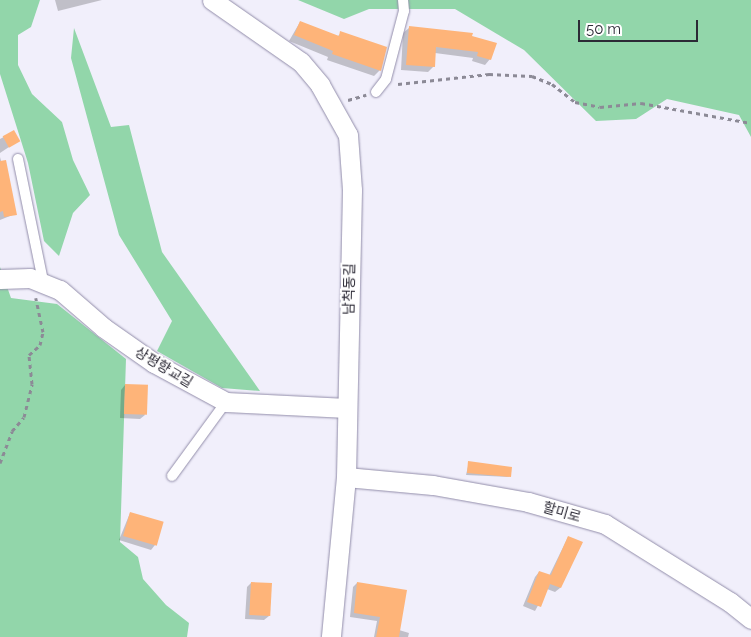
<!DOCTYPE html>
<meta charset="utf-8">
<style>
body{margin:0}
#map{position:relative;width:751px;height:637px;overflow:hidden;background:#f1effb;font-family:Raleway,"Noto Sans KR",sans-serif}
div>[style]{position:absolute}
.green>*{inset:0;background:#92d6aa}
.shadow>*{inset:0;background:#0003}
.building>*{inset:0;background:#feb479;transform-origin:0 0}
.path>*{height:3px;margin-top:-1.5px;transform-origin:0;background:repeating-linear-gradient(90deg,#8c8a96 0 4px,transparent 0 8px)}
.roads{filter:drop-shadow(0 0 1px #928daa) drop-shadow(0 0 1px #928daa)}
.service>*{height:10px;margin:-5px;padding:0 5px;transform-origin:5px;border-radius:5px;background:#fff}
.minor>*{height:19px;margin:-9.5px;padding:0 9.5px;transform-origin:9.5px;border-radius:9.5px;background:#fff}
span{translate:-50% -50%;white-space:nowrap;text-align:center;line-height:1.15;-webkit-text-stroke:4px #fff;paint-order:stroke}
.street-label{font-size:14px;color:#2c2a36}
.scale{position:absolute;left:578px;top:20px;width:120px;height:22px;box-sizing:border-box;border:2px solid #2c2a36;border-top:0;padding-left:6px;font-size:15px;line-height:18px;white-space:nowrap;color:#2c2a36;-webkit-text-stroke:4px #fff;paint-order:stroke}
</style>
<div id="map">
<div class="green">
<div style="clip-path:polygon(0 0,40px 0,31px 27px,18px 35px,18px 65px,32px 94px,62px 122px,73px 160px,90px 195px,73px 213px,59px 256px,44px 241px,28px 163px,0 74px)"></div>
<div style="clip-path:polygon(298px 0,751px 0,751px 137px,739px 115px,667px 99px,636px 119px,596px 121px,524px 50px,455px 9px,369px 9px,344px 19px)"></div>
<div style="clip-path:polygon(74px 28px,111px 127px,129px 125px,162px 252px,260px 391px,222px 388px,157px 351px,172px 321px,119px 235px,71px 58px)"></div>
<div style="clip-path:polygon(0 267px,11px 298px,57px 304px,126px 359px,120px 542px,138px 557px,143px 579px,166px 605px,189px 623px,187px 637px,0 637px)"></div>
</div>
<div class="shadow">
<div style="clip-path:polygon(55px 0,102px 0,58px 11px)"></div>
<div style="clip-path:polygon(300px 22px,337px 37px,341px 33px,380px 70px,374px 76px,327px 60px,328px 57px,289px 41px)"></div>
<div style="clip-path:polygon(409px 28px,471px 37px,490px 59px,485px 65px,472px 61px,473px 58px,435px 53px,434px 66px,428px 72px,401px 70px,403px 33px)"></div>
<div style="clip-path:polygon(13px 132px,18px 141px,0 153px,0 139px)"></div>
<div style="clip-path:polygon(0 157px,15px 214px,0 220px)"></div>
<div style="clip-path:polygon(125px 385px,145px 415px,140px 419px,120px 418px,121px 390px)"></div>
<div style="clip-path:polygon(469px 462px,510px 477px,466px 475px)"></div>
<div style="clip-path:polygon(130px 513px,155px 545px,151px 550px,119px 540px)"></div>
<div style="clip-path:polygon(568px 537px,582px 543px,560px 588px,555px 592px,547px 589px,535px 611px,523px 606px,535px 577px,539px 572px,549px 576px)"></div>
<div style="clip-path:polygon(251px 583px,269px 616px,264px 620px,245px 619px,247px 587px)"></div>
<div style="clip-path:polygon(357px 583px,399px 630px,409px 633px,408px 637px,374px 637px,377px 621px,350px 617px,353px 587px)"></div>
</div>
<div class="building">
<div style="clip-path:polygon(300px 21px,339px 36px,340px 31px,387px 47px,381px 71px,332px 54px,333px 51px,294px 35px)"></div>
<div style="clip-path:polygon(409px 26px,473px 33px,472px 36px,497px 43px,491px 60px,477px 56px,478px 52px,436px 47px,435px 67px,406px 65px)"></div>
<div style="left:14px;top:130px;width:13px;height:13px;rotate:61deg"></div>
<div style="clip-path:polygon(6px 160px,17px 215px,4px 217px,3px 211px,0 212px,0 161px)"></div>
<div style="left:125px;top:384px;width:23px;height:30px;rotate:2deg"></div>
<div style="clip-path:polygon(468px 461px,512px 467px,511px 477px,467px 473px)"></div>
<div style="left:130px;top:512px;width:35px;height:25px;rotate:16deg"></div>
<div style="clip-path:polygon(568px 536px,583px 542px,561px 588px,550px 584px,541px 607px,527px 602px,539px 571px,551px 575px)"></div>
<div style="left:251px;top:582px;width:21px;height:33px;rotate:3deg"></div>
<div style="clip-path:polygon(357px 582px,407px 590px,399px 637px,376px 637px,380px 617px,354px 613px)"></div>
</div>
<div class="path">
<div style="left:398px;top:84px;width:92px;rotate:-6.3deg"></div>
<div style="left:489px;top:74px;width:43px;rotate:2.7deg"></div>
<div style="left:532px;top:76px;width:22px;rotate:22deg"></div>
<div style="left:552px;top:84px;width:29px;rotate:38deg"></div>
<div style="left:575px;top:102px;width:25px;rotate:11deg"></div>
<div style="left:600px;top:107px;width:41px;rotate:-5.6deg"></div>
<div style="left:641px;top:103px;width:112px;rotate:10.3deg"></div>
<div style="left:348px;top:100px;width:19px;rotate:-16deg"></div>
<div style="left:0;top:463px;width:34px;rotate:-69deg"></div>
<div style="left:12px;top:431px;width:18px;rotate:-49deg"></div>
<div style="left:24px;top:417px;width:34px;rotate:-76deg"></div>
<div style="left:32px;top:384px;width:29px;rotate:-96deg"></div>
<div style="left:29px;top:355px;width:15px;rotate:-42deg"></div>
<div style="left:40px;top:345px;width:13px;rotate:-77deg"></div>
<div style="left:43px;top:332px;width:35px;rotate:-102deg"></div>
</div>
<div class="roads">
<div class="service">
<div style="left:376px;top:92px;width:16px;rotate:-52deg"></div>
<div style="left:386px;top:79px;width:70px;rotate:-75.2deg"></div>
<div style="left:404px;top:11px;width:11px;rotate:-95deg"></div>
<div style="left:18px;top:159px;width:125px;rotate:78.4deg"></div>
<div style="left:172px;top:476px;width:92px;rotate:-53.9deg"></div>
</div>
<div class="minor">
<div style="left:212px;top:0;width:108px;rotate:34.9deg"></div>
<div style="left:301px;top:62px;width:30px;rotate:50deg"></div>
<div style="left:320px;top:85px;width:57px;rotate:60.8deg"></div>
<div style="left:348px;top:135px;width:55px;rotate:85.8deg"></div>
<div style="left:352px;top:190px;width:287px;rotate:91.2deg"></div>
<div style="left:346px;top:477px;width:161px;rotate:95.4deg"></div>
<div style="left:0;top:279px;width:30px;rotate:-2deg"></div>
<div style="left:30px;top:278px;width:32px;rotate:22deg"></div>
<div style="left:60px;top:290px;width:58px;rotate:40.8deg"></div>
<div style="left:104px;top:328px;width:61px;rotate:35deg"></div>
<div style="left:154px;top:363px;width:82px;rotate:28.4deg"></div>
<div style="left:226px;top:402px;width:121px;rotate:2.8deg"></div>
<div style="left:346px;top:477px;width:87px;rotate:5.3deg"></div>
<div style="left:433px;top:485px;width:97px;rotate:10.1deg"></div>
<div style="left:528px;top:502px;width:80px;rotate:15.9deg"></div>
<div style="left:605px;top:524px;width:147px;rotate:32deg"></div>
<div style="left:730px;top:602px;width:27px;rotate:39deg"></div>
</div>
</div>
<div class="street-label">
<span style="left:349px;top:289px;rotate:-89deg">남척동길</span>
<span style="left:164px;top:367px;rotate:31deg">상평향교길</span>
<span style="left:562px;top:512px;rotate:16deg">할미로</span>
</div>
<div class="scale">50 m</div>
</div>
